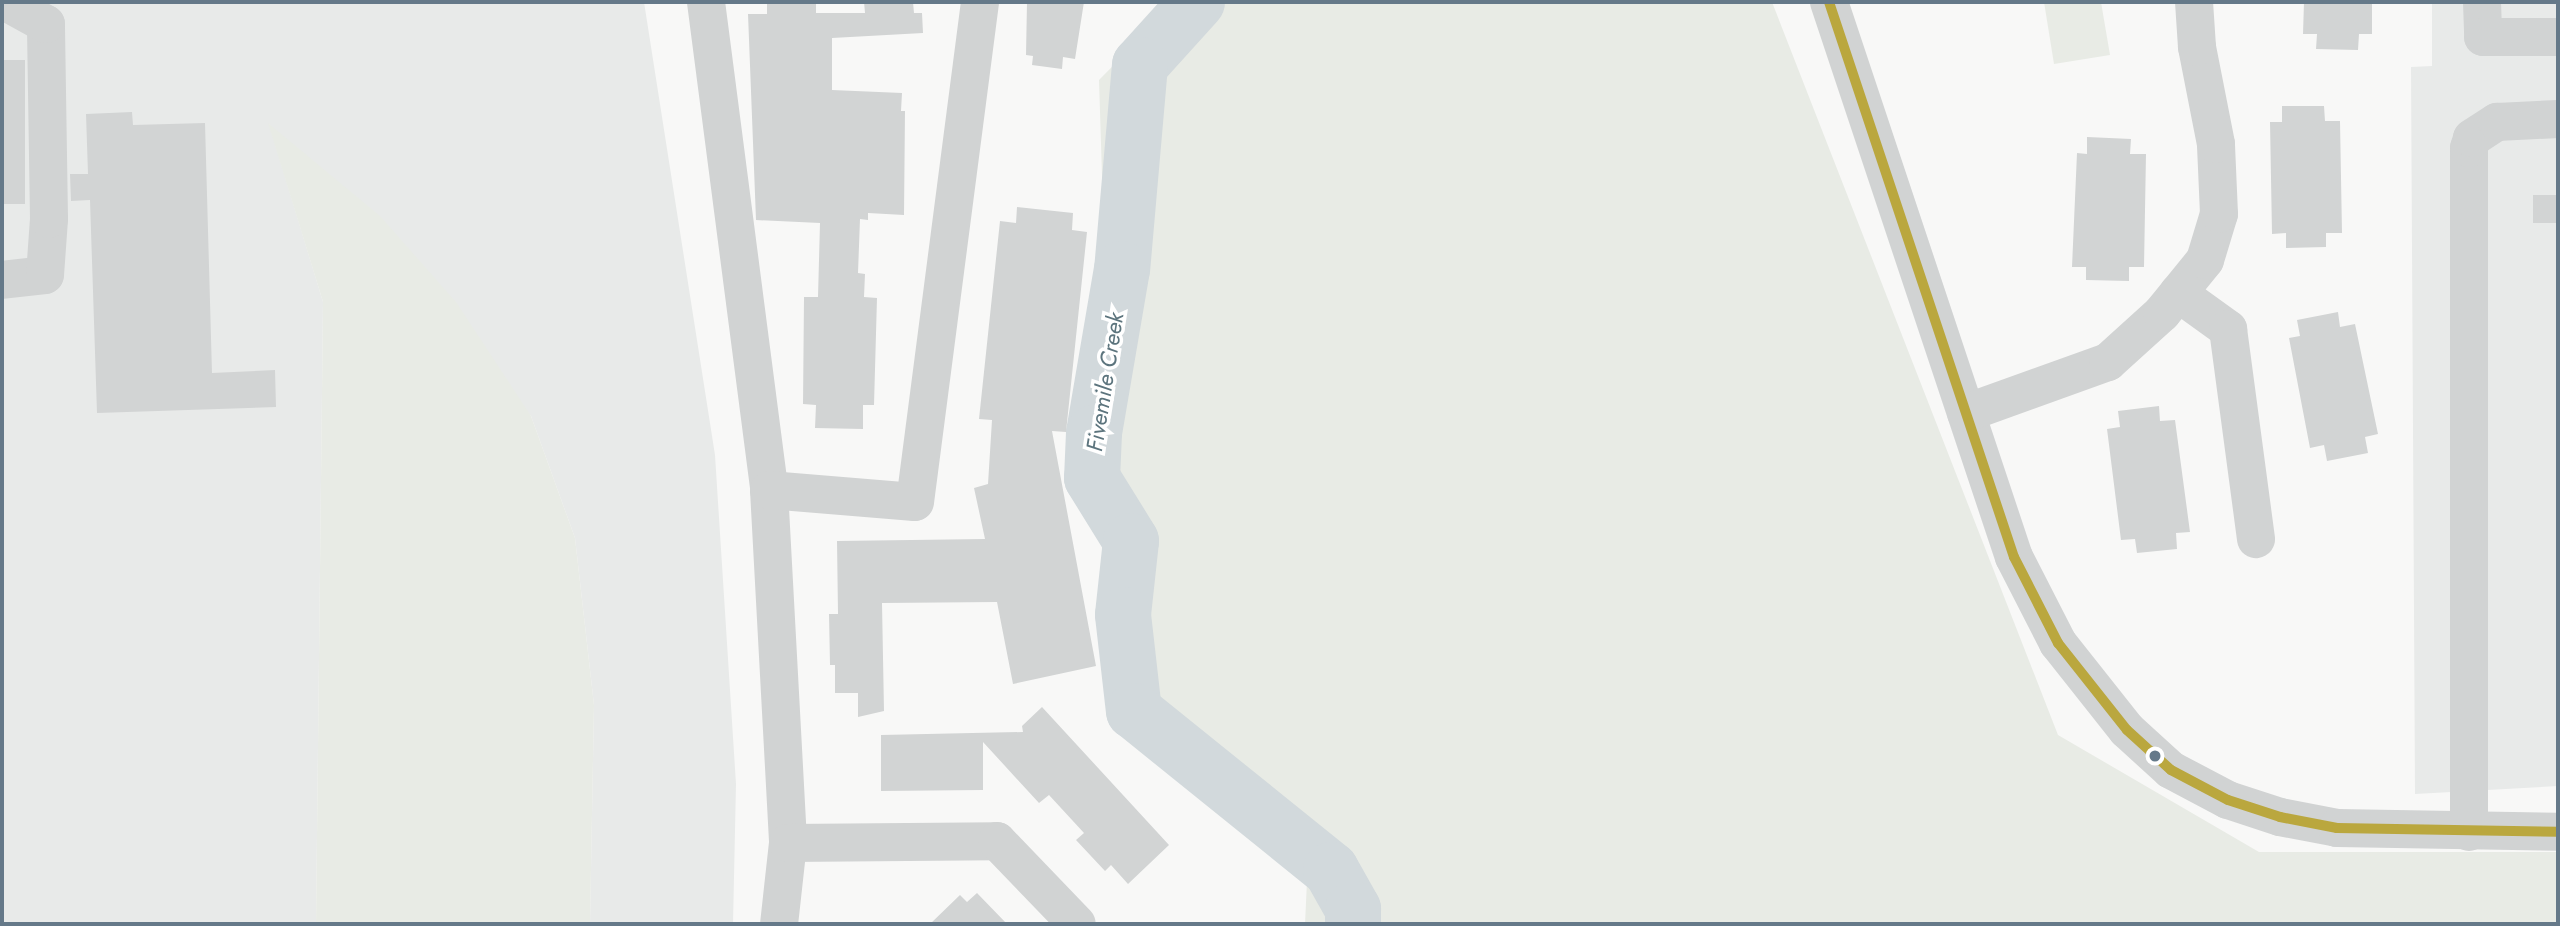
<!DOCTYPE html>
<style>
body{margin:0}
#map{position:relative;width:2560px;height:926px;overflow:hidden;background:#f8f8f7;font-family:Jost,sans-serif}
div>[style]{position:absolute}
.built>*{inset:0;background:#e8eae9}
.green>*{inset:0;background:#e8ebe5}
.river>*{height:56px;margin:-28px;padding:0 28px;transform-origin:28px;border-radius:28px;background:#d2d9dc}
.building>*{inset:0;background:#d2d4d4;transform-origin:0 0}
.minor>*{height:38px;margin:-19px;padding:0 19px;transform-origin:19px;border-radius:19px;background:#d1d3d3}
.bus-1>*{height:10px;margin:-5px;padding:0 5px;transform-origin:5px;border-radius:5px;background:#baa73e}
.dots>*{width:19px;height:19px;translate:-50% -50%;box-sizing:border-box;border:4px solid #fff;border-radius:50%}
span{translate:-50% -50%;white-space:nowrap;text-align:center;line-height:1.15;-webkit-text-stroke:7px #fff;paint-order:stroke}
.water-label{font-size:23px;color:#5c747d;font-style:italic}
.frame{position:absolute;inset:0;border:4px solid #657989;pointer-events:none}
</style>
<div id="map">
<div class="built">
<div style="clip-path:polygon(2px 2px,644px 2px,715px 455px,736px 784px,733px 924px,590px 924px,594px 705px,575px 538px,531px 416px,269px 124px,323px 302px,316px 924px,2px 924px)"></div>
<div style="clip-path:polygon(2432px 2px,2558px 2px,2558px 786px,2415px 794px,2411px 67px,2432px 66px)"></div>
</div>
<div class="green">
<div style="clip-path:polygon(1176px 2px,1772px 2px,2058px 735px,2259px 852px,2558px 852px,2558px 924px,1305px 924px,1307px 881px,1119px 717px,1099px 80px)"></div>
<div style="clip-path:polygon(2044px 2px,2101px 2px,2110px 55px,2054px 64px)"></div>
<div style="clip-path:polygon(268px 123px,380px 216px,456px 302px,531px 416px,575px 538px,594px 705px,590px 924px,316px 924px,323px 302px)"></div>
</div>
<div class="river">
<div style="left:1197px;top:2px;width:85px;rotate:132.1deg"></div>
<div style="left:1140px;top:65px;width:205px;rotate:95deg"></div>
<div style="left:1122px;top:269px;width:166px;rotate:99.7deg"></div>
<div style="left:1094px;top:433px;width:45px;rotate:92.5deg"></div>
<div style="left:1092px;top:478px;width:74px;rotate:58.2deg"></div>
<div style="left:1131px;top:541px;width:74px;rotate:96.2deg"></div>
<div style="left:1123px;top:615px;width:97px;rotate:83.5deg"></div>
<div style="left:1134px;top:711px;width:253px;rotate:38.9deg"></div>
<div style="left:1331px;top:870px;width:45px;rotate:60.6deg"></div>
<div style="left:1353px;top:909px;width:15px;rotate:90deg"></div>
</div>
<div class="building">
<div style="clip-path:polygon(767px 2px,816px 2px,816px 13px,865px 13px,864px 2px,913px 2px,914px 13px,922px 13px,923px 33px,832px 38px,832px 90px,902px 93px,901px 111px,905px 111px,904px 215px,868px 213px,868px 220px,860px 219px,858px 273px,865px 274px,864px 297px,877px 298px,874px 405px,863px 405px,863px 429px,815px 428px,816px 405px,803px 404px,804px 297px,818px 297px,820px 223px,756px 220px,748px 14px,767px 14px)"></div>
<div style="clip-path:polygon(1027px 2px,1084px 2px,1075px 59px,1063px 57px,1062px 69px,1032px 65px,1033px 56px,1026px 55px)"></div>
<div style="clip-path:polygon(2304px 2px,2372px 2px,2372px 34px,2359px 34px,2358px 50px,2316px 49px,2317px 34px,2303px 34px)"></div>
<div style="left:2px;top:60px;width:23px;height:144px"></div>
<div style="clip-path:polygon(2282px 106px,2324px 106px,2325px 121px,2340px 121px,2342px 233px,2326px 233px,2326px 247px,2286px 248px,2286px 233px,2272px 234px,2270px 122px,2282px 122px)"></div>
<div style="clip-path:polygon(132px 112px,133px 125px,205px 123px,212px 373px,275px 370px,276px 407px,97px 413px,90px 200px,71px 201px,70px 174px,88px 174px,86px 114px)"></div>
<div style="clip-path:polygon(2087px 137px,2131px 139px,2130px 154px,2146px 154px,2144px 267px,2129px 267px,2129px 281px,2086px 280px,2086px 267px,2072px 267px,2077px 153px,2087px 154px)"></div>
<div style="left:2533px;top:195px;width:25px;height:28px"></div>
<div style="clip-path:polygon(1017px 207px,1073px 213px,1072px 230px,1087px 232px,1066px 432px,1052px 431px,1096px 666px,1013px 684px,997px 602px,882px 603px,884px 711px,858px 717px,858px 693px,835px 693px,835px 665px,830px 665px,829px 614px,838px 614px,837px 541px,985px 539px,974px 488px,988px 484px,992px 420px,979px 419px,1000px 221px,1016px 223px)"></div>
<div style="clip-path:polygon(2338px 312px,2340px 327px,2355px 324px,2378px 434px,2365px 437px,2368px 453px,2327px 461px,2324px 445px,2310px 448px,2289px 338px,2300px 336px,2297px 320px)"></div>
<div style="clip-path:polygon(2159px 406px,2160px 421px,2175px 420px,2190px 532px,2176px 533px,2177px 549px,2137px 553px,2135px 539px,2121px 540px,2107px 429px,2120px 427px,2118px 411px)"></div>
<div style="clip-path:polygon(1042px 707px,1169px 845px,1128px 884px,1111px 865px,1105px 871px,1076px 840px,1084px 833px,1049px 795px,1039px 803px,983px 742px,983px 790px,881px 791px,881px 735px,1023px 732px,1022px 726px)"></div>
<div style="clip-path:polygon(977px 893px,1007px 924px,930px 924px,960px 895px,967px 902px)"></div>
</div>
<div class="minor">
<div style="left:706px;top:2px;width:492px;rotate:82.6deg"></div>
<div style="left:769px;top:490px;width:354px;rotate:86.9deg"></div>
<div style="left:788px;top:843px;width:81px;rotate:96.3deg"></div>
<div style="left:1829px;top:2px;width:585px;rotate:71.57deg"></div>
<div style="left:2014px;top:557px;width:97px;rotate:62.9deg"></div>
<div style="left:2058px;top:643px;width:111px;rotate:51.6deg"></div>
<div style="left:2127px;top:730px;width:59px;rotate:42.3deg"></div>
<div style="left:2171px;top:770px;width:64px;rotate:27.8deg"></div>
<div style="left:2228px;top:800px;width:55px;rotate:18.1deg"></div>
<div style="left:2280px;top:817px;width:58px;rotate:10.9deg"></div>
<div style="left:2337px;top:828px;width:221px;rotate:1deg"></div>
<div style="left:2482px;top:2px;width:35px;rotate:88deg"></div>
<div style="left:2483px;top:37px;width:75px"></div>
<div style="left:2px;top:280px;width:43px;rotate:-6.6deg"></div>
<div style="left:45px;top:275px;width:56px;rotate:-85.9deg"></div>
<div style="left:49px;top:219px;width:195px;rotate:-90.9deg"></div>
<div style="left:46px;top:24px;width:46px;rotate:-151.2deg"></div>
<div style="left:2178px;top:293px;width:62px;rotate:35.8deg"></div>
<div style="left:2228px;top:329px;width:212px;rotate:82.4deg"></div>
<div style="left:1966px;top:413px;width:151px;rotate:-19.8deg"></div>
<div style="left:2108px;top:362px;width:73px;rotate:-42.2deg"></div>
<div style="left:2162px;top:313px;width:68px;rotate:-50.9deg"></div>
<div style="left:2205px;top:260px;width:48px;rotate:-73.1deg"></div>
<div style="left:2219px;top:214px;width:70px;rotate:-92.5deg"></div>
<div style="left:2216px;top:144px;width:99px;rotate:-101.1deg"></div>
<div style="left:2197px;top:47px;width:45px;rotate:-93.8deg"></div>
<div style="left:769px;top:490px;width:146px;rotate:4.7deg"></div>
<div style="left:915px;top:502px;width:504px;rotate:-82.59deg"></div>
<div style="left:2469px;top:832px;width:684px;rotate:-90deg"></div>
<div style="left:2469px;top:148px;width:10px;rotate:-73deg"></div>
<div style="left:2472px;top:138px;width:30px;rotate:-33deg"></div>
<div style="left:2497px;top:122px;width:61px;rotate:-2.8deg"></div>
<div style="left:788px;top:843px;width:209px;rotate:-0.5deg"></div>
<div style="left:997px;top:841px;width:115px;rotate:46.1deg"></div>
</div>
<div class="bus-1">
<div style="left:1829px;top:2px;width:585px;rotate:71.57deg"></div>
<div style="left:2014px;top:557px;width:97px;rotate:62.9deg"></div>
<div style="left:2058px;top:643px;width:111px;rotate:51.6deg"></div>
<div style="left:2127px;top:730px;width:59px;rotate:42.3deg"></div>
<div style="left:2171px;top:770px;width:64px;rotate:27.8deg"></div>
<div style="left:2228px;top:800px;width:55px;rotate:18.1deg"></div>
<div style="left:2280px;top:817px;width:58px;rotate:10.9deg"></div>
<div style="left:2337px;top:828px;width:221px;rotate:1deg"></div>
</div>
<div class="dots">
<div style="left:2155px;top:756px;background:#657989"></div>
</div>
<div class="water-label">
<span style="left:1105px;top:382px;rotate:-81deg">Fivemile Creek</span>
</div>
<div class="frame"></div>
</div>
